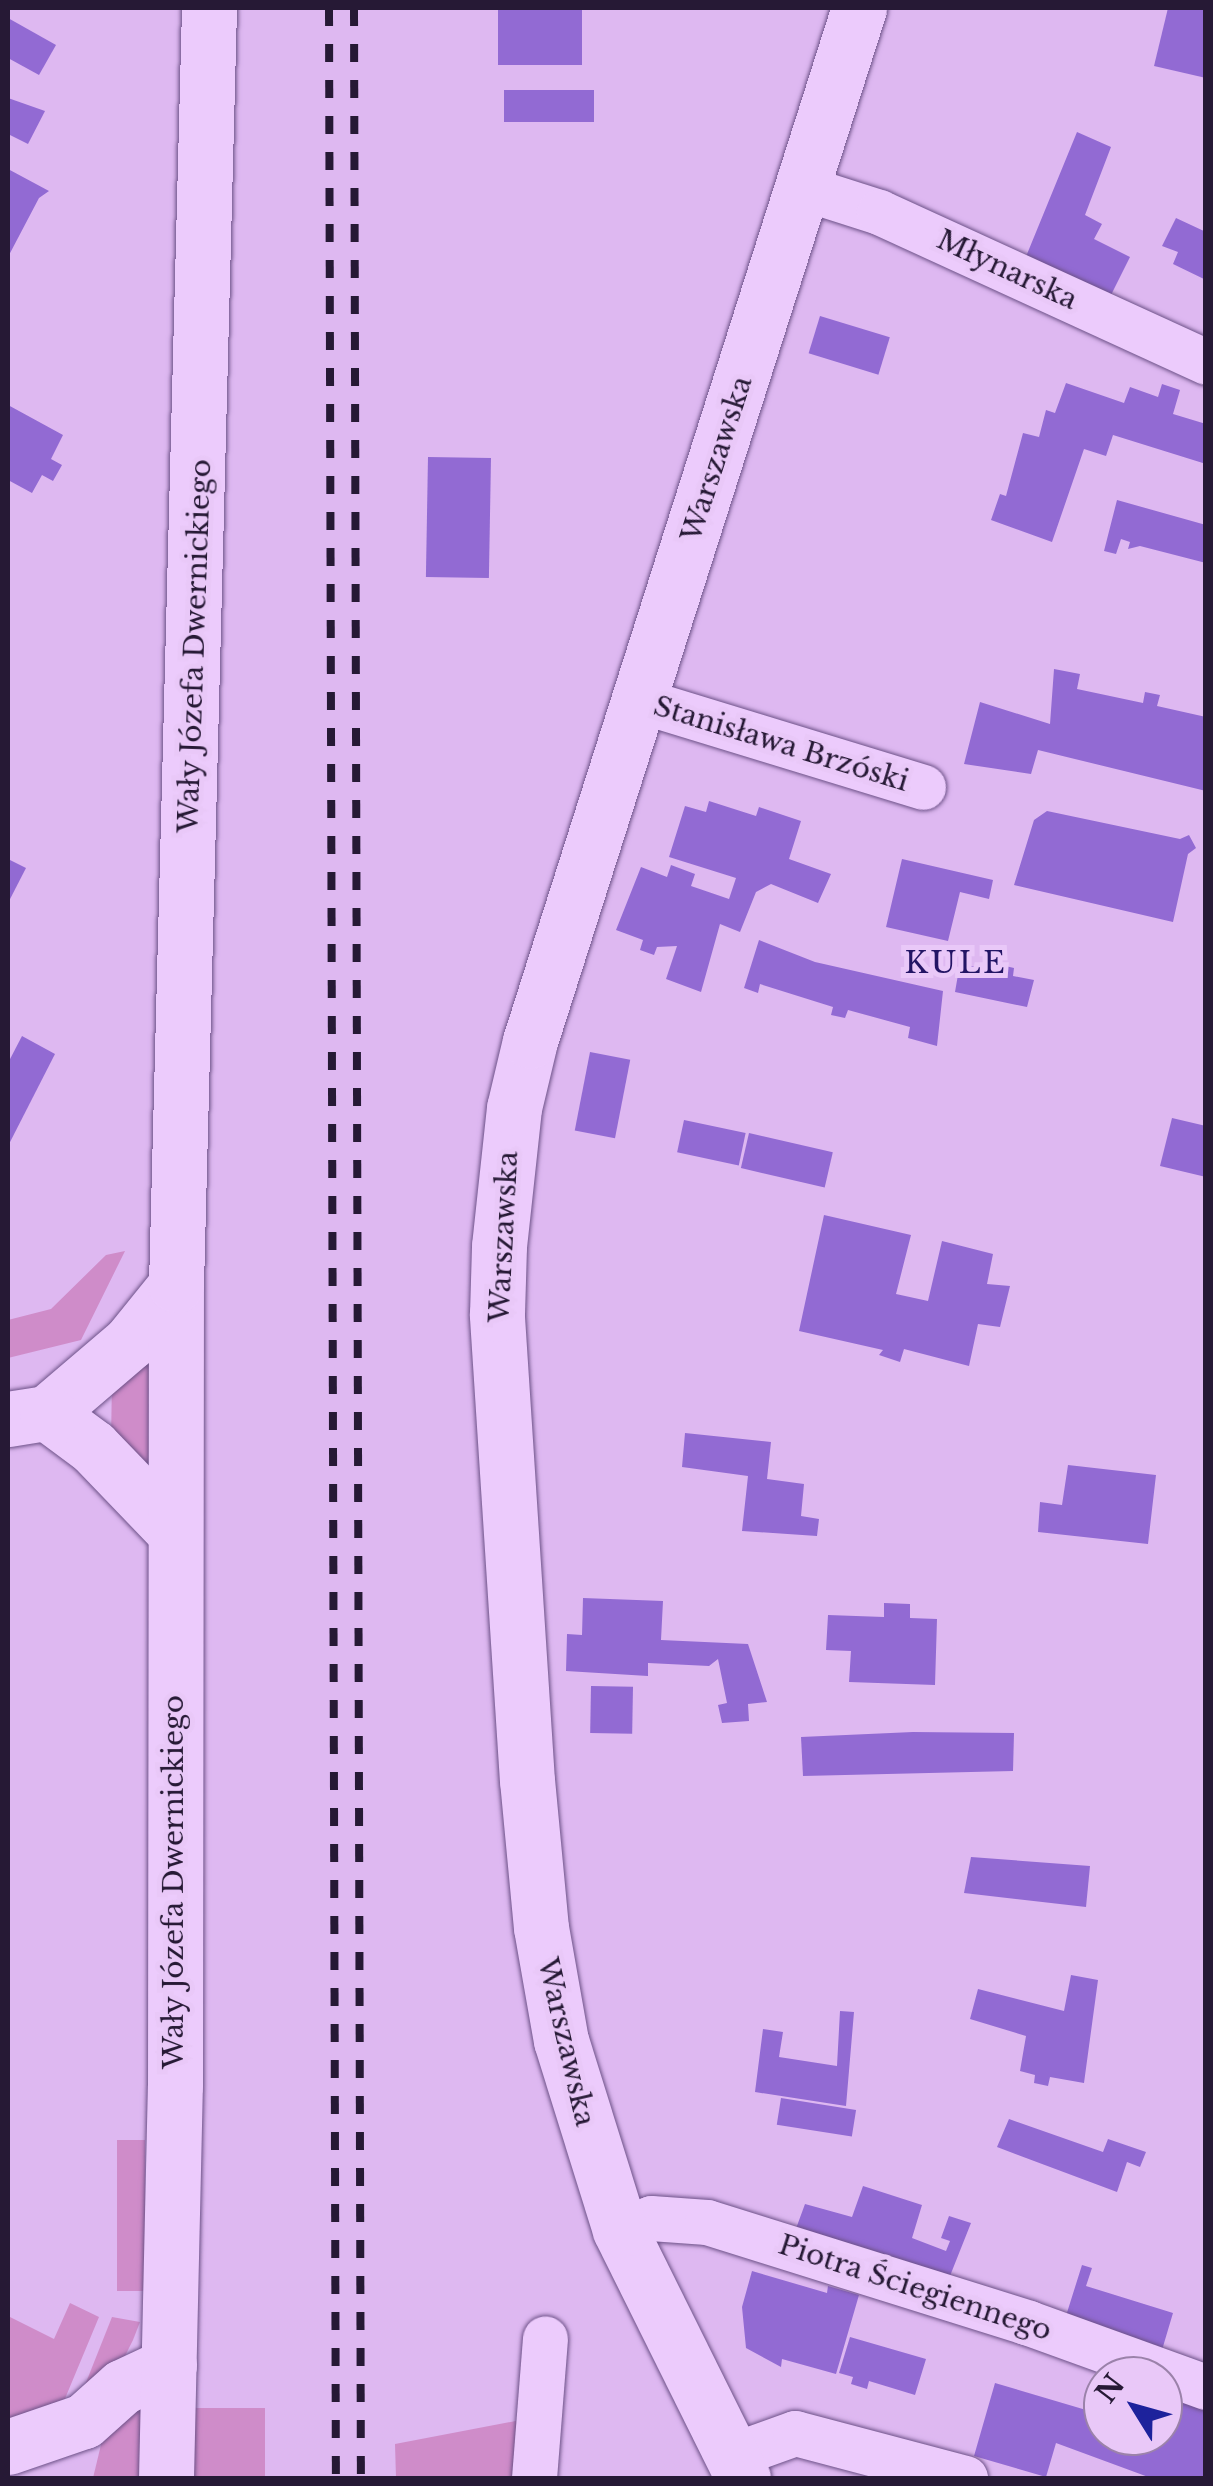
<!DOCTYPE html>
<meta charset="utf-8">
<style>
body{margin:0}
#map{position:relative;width:1213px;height:2486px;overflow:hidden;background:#deb8f1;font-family:"Libre Baskerville",serif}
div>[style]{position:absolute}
.green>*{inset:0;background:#cf8cc9;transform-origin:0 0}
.building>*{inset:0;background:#926ad3;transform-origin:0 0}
.roads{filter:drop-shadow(0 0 2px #6d5288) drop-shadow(0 0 2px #6d5288)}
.street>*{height:45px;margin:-22.5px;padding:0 22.5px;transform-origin:22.5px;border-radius:22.5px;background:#eccbfc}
.secondary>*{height:55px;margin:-27.5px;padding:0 27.5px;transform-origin:27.5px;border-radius:27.5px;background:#eccbfc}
.rail>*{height:8px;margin-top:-4px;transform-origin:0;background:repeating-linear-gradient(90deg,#261935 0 18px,transparent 0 36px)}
span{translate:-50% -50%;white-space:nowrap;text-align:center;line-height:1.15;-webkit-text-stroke:10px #e9c8f8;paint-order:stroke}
.street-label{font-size:28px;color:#261935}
.neighbourhood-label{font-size:30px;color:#231565;letter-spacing:2.5px}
.frame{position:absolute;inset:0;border:10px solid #261935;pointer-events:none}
.north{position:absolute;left:1083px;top:2356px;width:100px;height:100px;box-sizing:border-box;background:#e9c8f8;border:2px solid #9b82aa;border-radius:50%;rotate:307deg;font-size:28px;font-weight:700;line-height:40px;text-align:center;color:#261935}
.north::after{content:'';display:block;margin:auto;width:35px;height:45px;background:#1d229c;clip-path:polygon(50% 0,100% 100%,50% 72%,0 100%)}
</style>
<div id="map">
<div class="green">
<div style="clip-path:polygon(125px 1251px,81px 1340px,8px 1358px,8px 1320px,51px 1309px,106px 1255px)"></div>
<div style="clip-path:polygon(157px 1328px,155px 1493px,111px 1441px,112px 1380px)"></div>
<div style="left:117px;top:2140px;width:28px;height:151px"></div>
<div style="clip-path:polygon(70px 2303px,99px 2317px,59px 2413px,8px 2423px,8px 2316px,54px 2339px)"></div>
<div style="clip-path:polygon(112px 2317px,140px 2322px,133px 2340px,123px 2360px,85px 2385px)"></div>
<div style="clip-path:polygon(141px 2392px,145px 2478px,93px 2478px,106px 2424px)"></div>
<div style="left:189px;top:2408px;width:76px;height:70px"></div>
<div style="clip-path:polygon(531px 2418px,529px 2478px,396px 2478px,395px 2444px)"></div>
</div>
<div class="building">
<div style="left:498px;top:8px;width:84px;height:57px"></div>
<div style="clip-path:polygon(1168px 8px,1206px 8px,1206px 78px,1154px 66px)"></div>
<div style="clip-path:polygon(8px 18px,56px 45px,39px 75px,8px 58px)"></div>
<div style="left:594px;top:90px;width:32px;height:90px;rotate:90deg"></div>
<div style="clip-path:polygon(8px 98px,45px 111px,28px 144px,8px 134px)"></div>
<div style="clip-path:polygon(1077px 132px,1111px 147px,1085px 215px,1102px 224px,1094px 239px,1130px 257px,1109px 299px,1025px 259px)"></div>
<div style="clip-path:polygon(8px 169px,49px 191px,39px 198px,8px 257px)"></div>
<div style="clip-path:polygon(1176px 218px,1206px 232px,1206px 280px,1173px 264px,1178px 252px,1162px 246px)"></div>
<div style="left:820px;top:316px;width:73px;height:39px;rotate:17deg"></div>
<div style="clip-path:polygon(1066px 383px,1124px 403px,1130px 387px,1158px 397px,1162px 384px,1180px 390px,1173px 414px,1206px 424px,1206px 464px,1113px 435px,1106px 456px,1084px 449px,1052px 542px,991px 520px,1000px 494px,1006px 496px,1023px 433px,1039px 437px,1046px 410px,1055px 413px)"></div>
<div style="clip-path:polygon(8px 405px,63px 435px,51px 459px,62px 465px,53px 481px,42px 475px,32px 493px,8px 480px)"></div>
<div style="left:428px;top:457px;width:63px;height:120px;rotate:1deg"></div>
<div style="clip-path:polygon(1117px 500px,1206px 525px,1206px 563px,1140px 546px,1128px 549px,1130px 542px,1121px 539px,1116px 554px,1104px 551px)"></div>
<div style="clip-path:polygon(1054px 669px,1080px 674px,1077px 689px,1143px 703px,1145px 692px,1160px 695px,1157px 706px,1206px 717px,1206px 791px,1038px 750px,1031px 774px,964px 764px,980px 702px,1050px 724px)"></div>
<div style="clip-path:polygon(709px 801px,756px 816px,759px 807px,801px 821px,789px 859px,831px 874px,818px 903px,771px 884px,756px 892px,740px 932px,720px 924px,701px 992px,666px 979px,677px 946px,657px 947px,654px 955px,640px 950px,643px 940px,616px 930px,641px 867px,667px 877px,671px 865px,695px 874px,691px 886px,729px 899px,736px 878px,669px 857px,685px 806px,706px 812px)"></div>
<div style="clip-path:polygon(1047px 811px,1180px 839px,1189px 835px,1196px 848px,1188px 854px,1173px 922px,1014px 885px,1034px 820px)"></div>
<div style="clip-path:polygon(8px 859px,26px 868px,8px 903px)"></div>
<div style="clip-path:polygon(902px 859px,993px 880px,989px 899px,960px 892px,948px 941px,886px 927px)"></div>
<div style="clip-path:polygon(759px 940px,815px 962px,943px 991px,937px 1046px,908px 1038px,910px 1027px,848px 1010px,845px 1018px,831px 1015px,833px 1007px,760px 984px,758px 993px,744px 988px)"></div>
<div style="clip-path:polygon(960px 963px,999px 973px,1001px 965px,1014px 968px,1013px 976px,1034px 980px,1027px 1007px,955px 992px)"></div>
<div style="clip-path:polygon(22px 1036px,55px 1054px,8px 1146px,8px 1063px)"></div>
<div style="left:590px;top:1052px;width:41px;height:80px;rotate:11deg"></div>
<div style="clip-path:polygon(1172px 1118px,1206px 1126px,1206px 1177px,1160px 1166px)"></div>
<div style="left:684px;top:1120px;width:63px;height:33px;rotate:12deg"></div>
<div style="left:749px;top:1133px;width:86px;height:36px;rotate:13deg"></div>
<div style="clip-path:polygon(824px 1215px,911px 1235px,896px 1294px,928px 1301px,942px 1241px,993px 1254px,987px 1284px,1010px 1286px,1000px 1327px,978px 1324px,969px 1366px,904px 1349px,900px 1362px,879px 1355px,883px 1350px,799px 1331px)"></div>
<div style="clip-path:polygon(685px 1433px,771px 1442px,767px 1479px,804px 1484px,801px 1516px,819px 1519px,817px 1536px,742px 1531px,748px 1476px,682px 1467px)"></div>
<div style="clip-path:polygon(1068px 1465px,1156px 1475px,1148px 1544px,1038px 1532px,1040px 1502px,1062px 1505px)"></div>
<div style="clip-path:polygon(583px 1598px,663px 1601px,661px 1640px,748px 1644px,767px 1702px,748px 1704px,749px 1721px,722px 1723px,718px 1705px,727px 1703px,718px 1659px,709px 1666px,648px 1663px,648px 1676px,566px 1671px,567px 1634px,582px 1635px)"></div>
<div style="clip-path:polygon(884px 1603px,910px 1604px,910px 1618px,937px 1619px,935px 1685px,849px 1682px,851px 1651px,826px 1650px,828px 1615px,884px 1617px)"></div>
<div style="left:591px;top:1686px;width:42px;height:47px;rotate:1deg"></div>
<div style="clip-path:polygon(913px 1732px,1014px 1733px,1013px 1771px,803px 1776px,801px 1737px)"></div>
<div style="clip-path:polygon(971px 1857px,1090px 1866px,1086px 1907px,964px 1893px)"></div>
<div style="clip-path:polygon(1071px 1975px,1098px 1980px,1084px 2083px,1050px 2077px,1048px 2086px,1034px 2083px,1035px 2075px,1020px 2071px,1026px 2036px,970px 2019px,978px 1989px,1064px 2011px)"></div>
<div style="clip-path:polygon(840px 2011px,854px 2012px,846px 2106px,755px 2092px,763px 2029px,783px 2032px,779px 2057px,837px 2066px)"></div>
<div style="left:781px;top:2098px;width:76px;height:27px;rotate:9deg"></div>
<div style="clip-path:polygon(1009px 2119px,1103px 2152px,1108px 2139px,1146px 2152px,1140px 2167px,1127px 2162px,1117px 2192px,997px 2147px)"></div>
<div style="clip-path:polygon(863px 2186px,922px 2205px,912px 2238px,946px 2251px,950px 2241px,941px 2238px,949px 2216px,971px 2223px,946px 2286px,794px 2234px,805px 2204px,852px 2217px)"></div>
<div style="clip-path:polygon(1082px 2265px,1092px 2268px,1086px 2286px,1173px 2313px,1162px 2350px,1065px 2319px)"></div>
<div style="clip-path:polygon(752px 2271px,827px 2293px,828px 2286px,859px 2295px,836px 2374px,782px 2359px,781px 2367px,746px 2348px,742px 2307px)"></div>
<div style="clip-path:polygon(850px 2337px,926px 2359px,915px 2395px,869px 2381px,867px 2389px,851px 2384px,853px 2377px,839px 2373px)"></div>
<div style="clip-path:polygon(995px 2383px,1103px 2415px,1103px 2436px,1163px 2436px,1163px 2388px,1206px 2406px,1206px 2478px,1151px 2478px,1056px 2443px,1046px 2477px,974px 2456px)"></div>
</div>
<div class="roads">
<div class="street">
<div style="left:804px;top:188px;width:79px;rotate:17.7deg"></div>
<div style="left:879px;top:212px;width:360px;rotate:24.6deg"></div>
<div style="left:639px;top:700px;width:297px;rotate:17deg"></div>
<div style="left:620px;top:2230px;width:33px;rotate:-21deg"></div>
<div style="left:651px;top:2218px;width:56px;rotate:4.1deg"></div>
<div style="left:707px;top:2222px;width:337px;rotate:17.4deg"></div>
<div style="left:1029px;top:2323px;width:188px;rotate:19.9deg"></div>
<div style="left:731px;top:2456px;width:68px;rotate:-19.8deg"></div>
<div style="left:795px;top:2433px;width:176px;rotate:14.8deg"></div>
<div style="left:534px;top:2478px;width:140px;rotate:-85.5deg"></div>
</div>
<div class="secondary">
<div style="left:47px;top:1413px;width:109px;rotate:-40.5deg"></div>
<div style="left:130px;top:1342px;width:73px;rotate:-51.1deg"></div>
<div style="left:8px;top:1419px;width:39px;rotate:-9deg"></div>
<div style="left:47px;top:1413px;width:57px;rotate:36.5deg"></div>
<div style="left:93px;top:1447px;width:115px;rotate:46.1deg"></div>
<div style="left:8px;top:2447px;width:80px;rotate:-18.9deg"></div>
<div style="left:84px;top:2421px;width:51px;rotate:-41.8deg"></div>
<div style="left:122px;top:2387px;width:52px;rotate:-25.1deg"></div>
<div style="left:166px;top:2478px;width:392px;rotate:-88.7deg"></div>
<div style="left:175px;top:2086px;width:801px;rotate:-89.93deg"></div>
<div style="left:176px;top:1285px;width:1277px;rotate:-88.52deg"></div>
<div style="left:743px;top:2478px;width:277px;rotate:-116.4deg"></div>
<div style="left:620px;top:2230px;width:198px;rotate:-107.3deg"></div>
<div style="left:561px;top:2041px;width:115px;rotate:-100deg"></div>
<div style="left:541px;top:1928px;width:148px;rotate:-95.4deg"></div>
<div style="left:527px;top:1781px;width:468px;rotate:-93.7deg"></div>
<div style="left:497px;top:1314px;width:68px;rotate:-88.3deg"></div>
<div style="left:499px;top:1246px;width:139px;rotate:-83.8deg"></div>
<div style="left:514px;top:1108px;width:69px;rotate:-76.6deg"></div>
<div style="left:530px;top:1041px;width:1084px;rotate:-72.33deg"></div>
</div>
</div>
<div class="rail">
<div style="left:329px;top:8px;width:2470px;rotate:89.84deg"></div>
<div style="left:354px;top:8px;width:2470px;rotate:89.84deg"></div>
</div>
<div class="street-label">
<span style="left:1007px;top:270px;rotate:25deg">Młynarska</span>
<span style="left:717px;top:459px;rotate:-72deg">Warszawska</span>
<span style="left:195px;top:646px;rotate:-88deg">Wały Józefa Dwernickiego</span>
<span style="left:781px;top:744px;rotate:17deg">Stanisława Brzóski</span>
<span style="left:504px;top:1237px;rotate:-87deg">Warszawska</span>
<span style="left:174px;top:1882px;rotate:-90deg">Wały Józefa Dwernickiego</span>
<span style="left:566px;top:2042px;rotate:77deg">Warszawska</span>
<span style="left:915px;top:2288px;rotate:18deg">Piotra Ściegiennego</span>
</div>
<div class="neighbourhood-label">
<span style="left:956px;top:963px">KULE</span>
</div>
<div class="frame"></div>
<div class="north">N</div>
</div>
